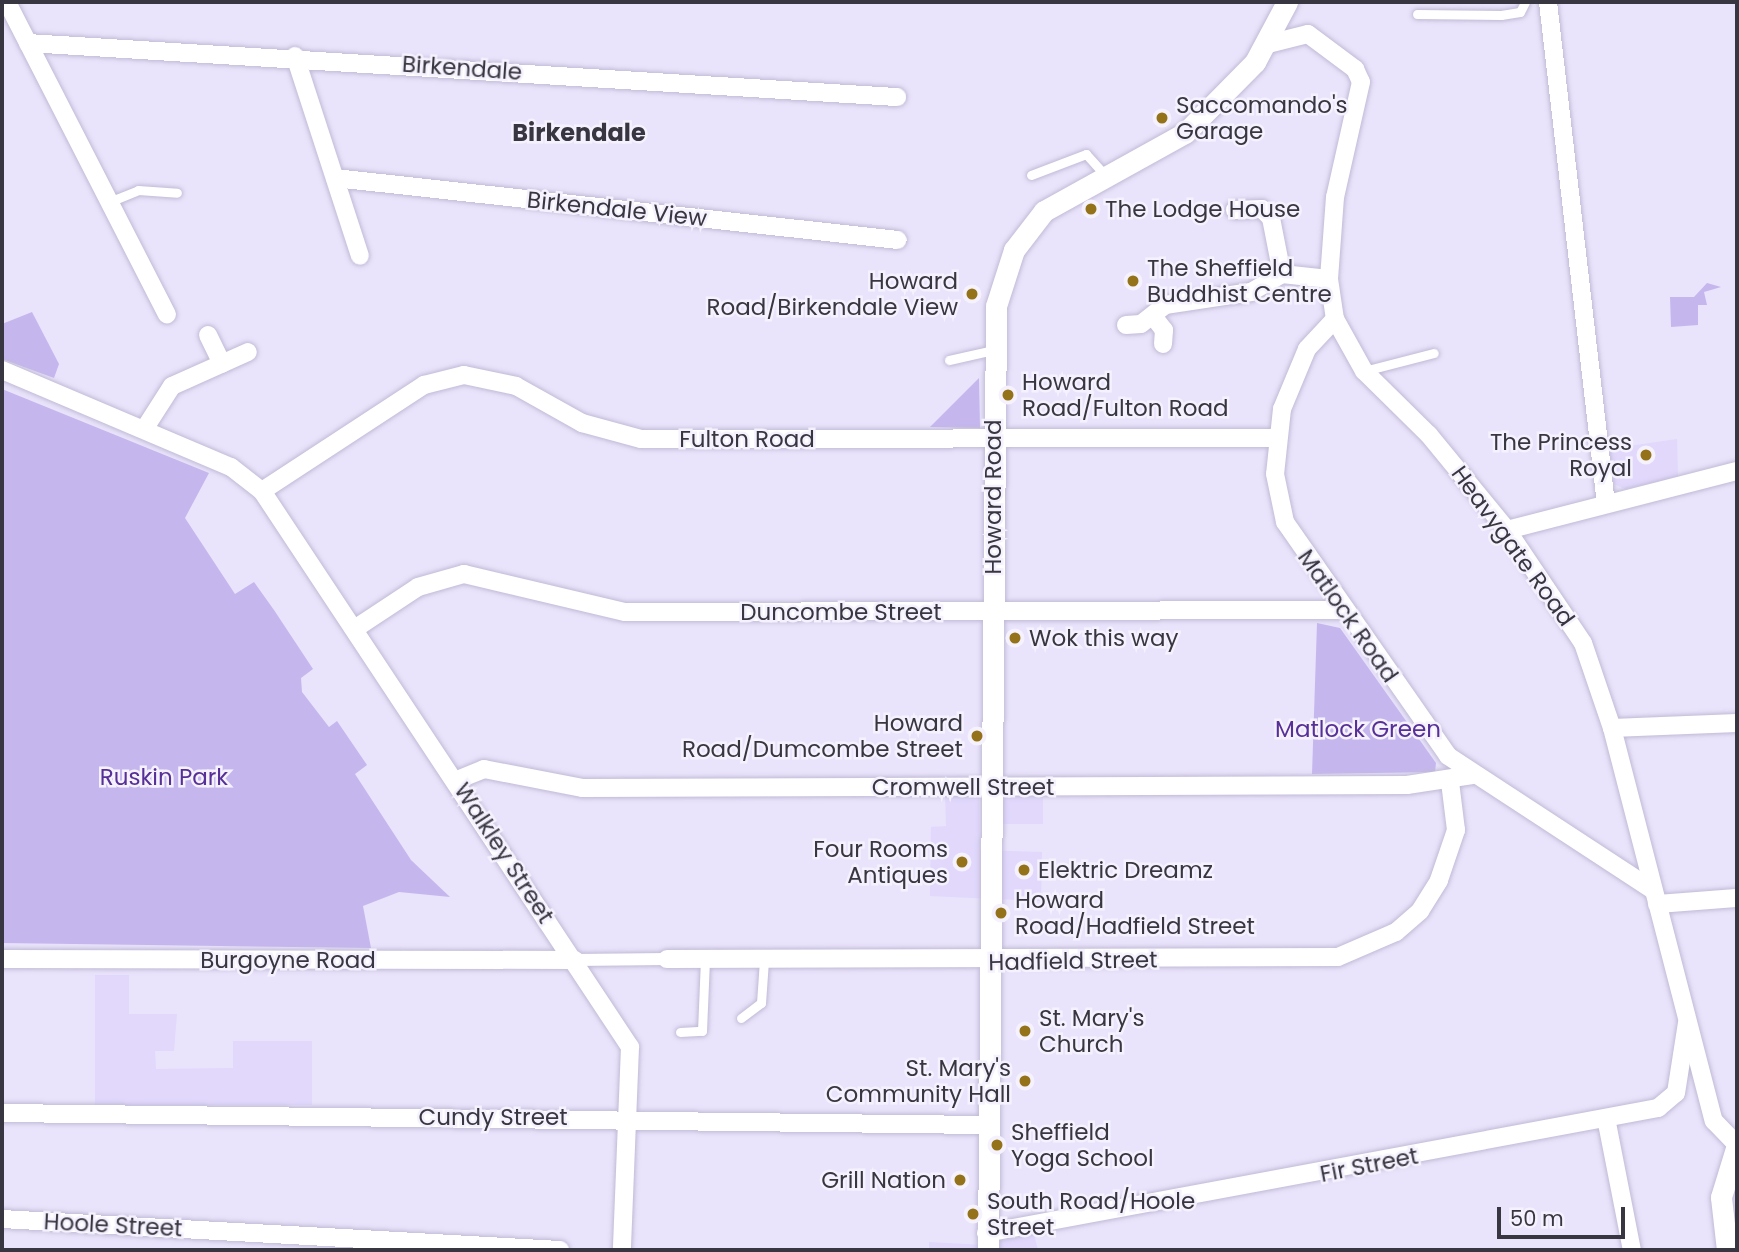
<!DOCTYPE html>
<style>
body{margin:0}
#map{position:relative;width:1739px;height:1252px;overflow:hidden;background:#e9e3fb;font-family:Poppins,sans-serif}
div>[style]{position:absolute}
.built>*{inset:0;background:#e1d8fc;transform-origin:0 0}
.green>*{inset:0;background:#c5b7ee}
.roads{filter:drop-shadow(0 0 2px #c1bad6) drop-shadow(0 0 2px #c1bad6)}
.service>*{height:9px;margin:-4.5px;padding:0 4.5px;transform-origin:4.5px;border-radius:4.5px;background:#fff}
.pedestrian>*{height:12px;margin:-6px;padding:0 6px;transform-origin:6px;border-radius:6px;background:#fff}
.minor>*{height:18px;margin:-9px;padding:0 9px;transform-origin:9px;border-radius:9px;background:#fff}
.tertiary>*{height:21px;margin:-10.5px;padding:0 10.5px;transform-origin:10.5px;border-radius:10.5px;background:#fff}
.dots>*{width:19px;height:19px;translate:-50% -50%;box-sizing:border-box;border:4px solid #f5f2fe;border-radius:50%}
span{translate:-50% -50%;white-space:nowrap;text-align:center;line-height:1.15;-webkit-text-stroke:5px #f5f2fe;paint-order:stroke}
.street-label{font-size:23px;color:#383641}
.poi-label{font-size:23px;color:#383641}
.left{translate:0 -50%;text-align:left}
.right{translate:-100% -50%;text-align:right}
.park-label{font-size:23px;color:#573097}
.neighbourhood-label{font-size:24px;color:#383641;font-weight:700}
.frame{position:absolute;inset:0;border:4px solid #383641;pointer-events:none}
.scale{position:absolute;left:1497px;top:1207px;width:128px;height:32px;box-sizing:border-box;border:4px solid #383641;border-top:0;padding-left:9px;font-size:21px;line-height:24px;white-space:nowrap;color:#383641;-webkit-text-stroke:5px #f5f2fe;paint-order:stroke}
</style>
<div id="map">
<div class="built">
<div style="clip-path:polygon(1677px 439px,1678px 477px,1625px 489px,1614px 484px,1609px 449px)"></div>
<div style="clip-path:polygon(945px 792px,979px 796px,980px 850px,1042px 852px,1041px 901px,930px 896px,931px 827px,946px 826px)"></div>
<div style="left:994px;top:795px;width:49px;height:29px"></div>
<div style="clip-path:polygon(95px 975px,129px 975px,129px 1014px,177px 1014px,174px 1051px,155px 1051px,156px 1069px,233px 1068px,233px 1041px,312px 1041px,312px 1105px,95px 1105px)"></div>
<div style="clip-path:polygon(1034px 1234px,1038px 1250px,929px 1250px,929px 1242px,983px 1245px)"></div>
</div>
<div class="green">
<div style="clip-path:polygon(1707px 283px,1721px 287px,1704px 292px,1707px 305px,1698px 305px,1698px 325px,1671px 327px,1670px 297px,1694px 297px)"></div>
<div style="clip-path:polygon(32px 312px,59px 364px,54px 378px,2px 359px,2px 324px)"></div>
<div style="clip-path:polygon(979px 378px,980px 428px,930px 427px)"></div>
<div style="clip-path:polygon(2px 389px,209px 473px,185px 518px,235px 594px,254px 582px,274px 610px,313px 669px,301px 678px,302px 692px,329px 727px,337px 721px,367px 765px,355px 774px,411px 860px,450px 897px,399px 892px,363px 906px,371px 948px,2px 943px)"></div>
<div style="clip-path:polygon(1317px 623px,1340px 628px,1436px 763px,1435px 772px,1312px 774px)"></div>
</div>
<div class="roads">
<div class="service">
<div style="left:1417px;top:14px;width:84px;rotate:0.7deg"></div>
<div style="left:1501px;top:15px;width:19px;rotate:-9deg"></div>
<div style="left:1520px;top:12px;width:11px;rotate:-63deg"></div>
<div style="left:1031px;top:175px;width:59px;rotate:-20.9deg"></div>
<div style="left:1086px;top:154px;width:30px;rotate:48deg"></div>
<div style="left:109px;top:202px;width:31px;rotate:-22deg"></div>
<div style="left:138px;top:190px;width:39px;rotate:4deg"></div>
<div style="left:949px;top:360px;width:45px;rotate:-12.8deg"></div>
<div style="left:1364px;top:371px;width:72px;rotate:-14.4deg"></div>
<div style="left:741px;top:1018px;width:25px;rotate:-37deg"></div>
<div style="left:761px;top:1003px;width:43px;rotate:-86deg"></div>
<div style="left:680px;top:1032px;width:22px;rotate:-3deg"></div>
<div style="left:702px;top:1031px;width:72px;rotate:-87.6deg"></div>
</div>
<div class="pedestrian">
<div style="left:575px;top:960px;width:92px;rotate:-0.6deg"></div>
</div>
<div class="minor">
<div style="left:7px;top:2px;width:351px;rotate:62.9deg"></div>
<div style="left:1548px;top:2px;width:505px;rotate:83.41deg"></div>
<div style="left:28px;top:43px;width:871px;rotate:3.56deg"></div>
<div style="left:1268px;top:44px;width:41px;rotate:-14deg"></div>
<div style="left:1308px;top:34px;width:59px;rotate:36.7deg"></div>
<div style="left:1355px;top:69px;width:14px;rotate:65deg"></div>
<div style="left:1361px;top:82px;width:118px;rotate:102.7deg"></div>
<div style="left:1335px;top:197px;width:82px;rotate:94.2deg"></div>
<div style="left:1329px;top:279px;width:40px;rotate:81.5deg"></div>
<div style="left:1335px;top:319px;width:60px;rotate:60.9deg"></div>
<div style="left:1364px;top:371px;width:91px;rotate:44.6deg"></div>
<div style="left:1429px;top:435px;width:123px;rotate:50.6deg"></div>
<div style="left:1507px;top:530px;width:136px;rotate:56.1deg"></div>
<div style="left:1583px;top:643px;width:90px;rotate:71.2deg"></div>
<div style="left:1612px;top:728px;width:406px;rotate:75.5deg"></div>
<div style="left:1714px;top:1121px;width:33px;rotate:46deg"></div>
<div style="left:295px;top:56px;width:210px;rotate:72deg"></div>
<div style="left:335px;top:178px;width:566px;rotate:6.28deg"></div>
<div style="left:1235px;top:210px;width:27px;rotate:-2deg"></div>
<div style="left:1262px;top:209px;width:13px;rotate:45deg"></div>
<div style="left:1271px;top:218px;width:57px;rotate:78.9deg"></div>
<div style="left:1282px;top:274px;width:47px;rotate:6.1deg"></div>
<div style="left:1153px;top:316px;width:18px;rotate:52deg"></div>
<div style="left:1164px;top:330px;width:14px;rotate:94deg"></div>
<div style="left:1335px;top:319px;width:41px;rotate:133deg"></div>
<div style="left:1307px;top:349px;width:65px;rotate:112.6deg"></div>
<div style="left:1282px;top:409px;width:65px;rotate:96.1deg"></div>
<div style="left:1275px;top:474px;width:49px;rotate:78.2deg"></div>
<div style="left:1285px;top:522px;width:285px;rotate:55.1deg"></div>
<div style="left:1448px;top:756px;width:245px;rotate:33.2deg"></div>
<div style="left:1126px;top:325px;width:15px;rotate:-4deg"></div>
<div style="left:1141px;top:324px;width:31px;rotate:-38deg"></div>
<div style="left:1165px;top:305px;width:87px;rotate:-8.6deg"></div>
<div style="left:1251px;top:292px;width:36px;rotate:-30deg"></div>
<div style="left:208px;top:335px;width:32px;rotate:64deg"></div>
<div style="left:2px;top:370px;width:249px;rotate:23deg"></div>
<div style="left:231px;top:467px;width:39px;rotate:38deg"></div>
<div style="left:262px;top:491px;width:667px;rotate:56.5deg"></div>
<div style="left:630px;top:1047px;width:203px;rotate:92.3deg"></div>
<div style="left:145px;top:428px;width:50px;rotate:-57.3deg"></div>
<div style="left:172px;top:386px;width:83px;rotate:-24.1deg"></div>
<div style="left:262px;top:491px;width:194px;rotate:-33.2deg"></div>
<div style="left:424px;top:385px;width:41px;rotate:-14deg"></div>
<div style="left:464px;top:375px;width:53px;rotate:11.9deg"></div>
<div style="left:516px;top:386px;width:76px;rotate:29.3deg"></div>
<div style="left:582px;top:423px;width:61px;rotate:15.2deg"></div>
<div style="left:641px;top:439px;width:636px;rotate:-0.09deg"></div>
<div style="left:1507px;top:530px;width:237px;rotate:-14.4deg"></div>
<div style="left:356px;top:628px;width:74px;rotate:-33.5deg"></div>
<div style="left:418px;top:587px;width:48px;rotate:-15.8deg"></div>
<div style="left:464px;top:574px;width:165px;rotate:13.3deg"></div>
<div style="left:625px;top:612px;width:721px;rotate:-0.16deg"></div>
<div style="left:1612px;top:728px;width:125px;rotate:-2.3deg"></div>
<div style="left:457px;top:780px;width:29px;rotate:-22deg"></div>
<div style="left:484px;top:769px;width:101px;rotate:10.9deg"></div>
<div style="left:583px;top:788px;width:824px;rotate:-0.21deg"></div>
<div style="left:1407px;top:785px;width:66px;rotate:-8.7deg"></div>
<div style="left:1657px;top:904px;width:80px;rotate:-4.3deg"></div>
<div style="left:2px;top:959px;width:573px;rotate:0.1deg"></div>
<div style="left:667px;top:959px;width:671px;rotate:-0.17deg"></div>
<div style="left:1338px;top:957px;width:63px;rotate:-23.3deg"></div>
<div style="left:1396px;top:932px;width:32px;rotate:-41deg"></div>
<div style="left:1420px;top:911px;width:36px;rotate:-58deg"></div>
<div style="left:1439px;top:880px;width:53px;rotate:-71.2deg"></div>
<div style="left:1456px;top:830px;width:48px;rotate:-97.1deg"></div>
<div style="left:2px;top:1113px;width:983px;rotate:0.7deg"></div>
<div style="left:1606px;top:1118px;width:135px;rotate:78.9deg"></div>
<div style="left:2px;top:1219px;width:559px;rotate:3.18deg"></div>
<div style="left:986px;top:1233px;width:684px;rotate:-10.54deg"></div>
<div style="left:1658px;top:1108px;width:23px;rotate:-40deg"></div>
<div style="left:1676px;top:1093px;width:71px;rotate:-81.1deg"></div>
</div>
<div class="tertiary">
<div style="left:988px;top:1250px;width:944px;rotate:-89.51deg"></div>
<div style="left:996px;top:306px;width:59px;rotate:-72.2deg"></div>
<div style="left:1014px;top:250px;width:49px;rotate:-52.4deg"></div>
<div style="left:1044px;top:211px;width:161px;rotate:-29deg"></div>
<div style="left:1185px;top:133px;width:100px;rotate:-45.4deg"></div>
<div style="left:1255px;top:62px;width:68px;rotate:-61.9deg"></div>
<div style="left:1727px;top:1250px;width:53px;rotate:-96.5deg"></div>
<div style="left:1721px;top:1197px;width:54px;rotate:-72.9deg"></div>
</div>
</div>
<div class="dots">
<div style="left:1162px;top:118px;background:#937219"></div>
<div style="left:1091px;top:209px;background:#937219"></div>
<div style="left:1133px;top:281px;background:#937219"></div>
<div style="left:972px;top:294px;background:#937219"></div>
<div style="left:1008px;top:395px;background:#937219"></div>
<div style="left:1646px;top:455px;background:#937219"></div>
<div style="left:1015px;top:638px;background:#937219"></div>
<div style="left:977px;top:736px;background:#937219"></div>
<div style="left:962px;top:862px;background:#937219"></div>
<div style="left:1024px;top:870px;background:#937219"></div>
<div style="left:1001px;top:913px;background:#937219"></div>
<div style="left:1025px;top:1031px;background:#937219"></div>
<div style="left:1025px;top:1081px;background:#937219"></div>
<div style="left:997px;top:1145px;background:#937219"></div>
<div style="left:960px;top:1180px;background:#937219"></div>
<div style="left:973px;top:1214px;background:#937219"></div>
</div>
<div class="street-label">
<span style="left:462px;top:68px;rotate:4deg">Birkendale</span>
<span style="left:617px;top:209px;rotate:6deg">Birkendale View</span>
<span style="left:747px;top:439px">Fulton Road</span>
<span style="left:993px;top:497px;rotate:-90deg">Howard Road</span>
<span style="left:1513px;top:546px;rotate:54deg">Heavygate Road</span>
<span style="left:841px;top:612px">Duncombe Street</span>
<span style="left:1348px;top:616px;rotate:55deg">Matlock Road</span>
<span style="left:963px;top:787px">Cromwell Street</span>
<span style="left:504px;top:853px;rotate:57deg">Walkley Street</span>
<span style="left:288px;top:960px">Burgoyne Road</span>
<span style="left:1073px;top:961px;rotate:-1deg">Hadfield Street</span>
<span style="left:493px;top:1117px">Cundy Street</span>
<span style="left:1369px;top:1165px;rotate:-11deg">Fir Street</span>
<span style="left:113px;top:1225px;rotate:3deg">Hoole Street</span>
</div>
<div class="poi-label">
<span class="left" style="left:1176px;top:118px">Saccomando's<br>Garage</span>
<span class="left" style="left:1105px;top:209px">The Lodge House</span>
<span class="left" style="left:1147px;top:281px">The Sheffield<br>Buddhist Centre</span>
<span class="right" style="left:958px;top:294px">Howard<br>Road/Birkendale View</span>
<span class="left" style="left:1022px;top:395px">Howard<br>Road/Fulton Road</span>
<span class="right" style="left:1632px;top:455px">The Princess<br>Royal</span>
<span class="left" style="left:1029px;top:638px">Wok this way</span>
<span class="right" style="left:963px;top:736px">Howard<br>Road/Dumcombe Street</span>
<span class="right" style="left:948px;top:862px">Four Rooms<br>Antiques</span>
<span class="left" style="left:1038px;top:870px">Elektric Dreamz</span>
<span class="left" style="left:1015px;top:913px">Howard<br>Road/Hadfield Street</span>
<span class="left" style="left:1039px;top:1031px">St. Mary's<br>Church</span>
<span class="right" style="left:1011px;top:1081px">St. Mary's<br>Community Hall</span>
<span class="left" style="left:1011px;top:1145px">Sheffield<br>Yoga School</span>
<span class="right" style="left:946px;top:1180px">Grill Nation</span>
<span class="left" style="left:987px;top:1214px">South Road/Hoole<br>Street</span>
</div>
<div class="park-label">
<span style="left:1358px;top:729px">Matlock Green</span>
<span style="left:164px;top:777px">Ruskin Park</span>
</div>
<div class="neighbourhood-label">
<span style="left:579px;top:133px">Birkendale</span>
</div>
<div class="frame"></div>
<div class="scale">50 m</div>
</div>
